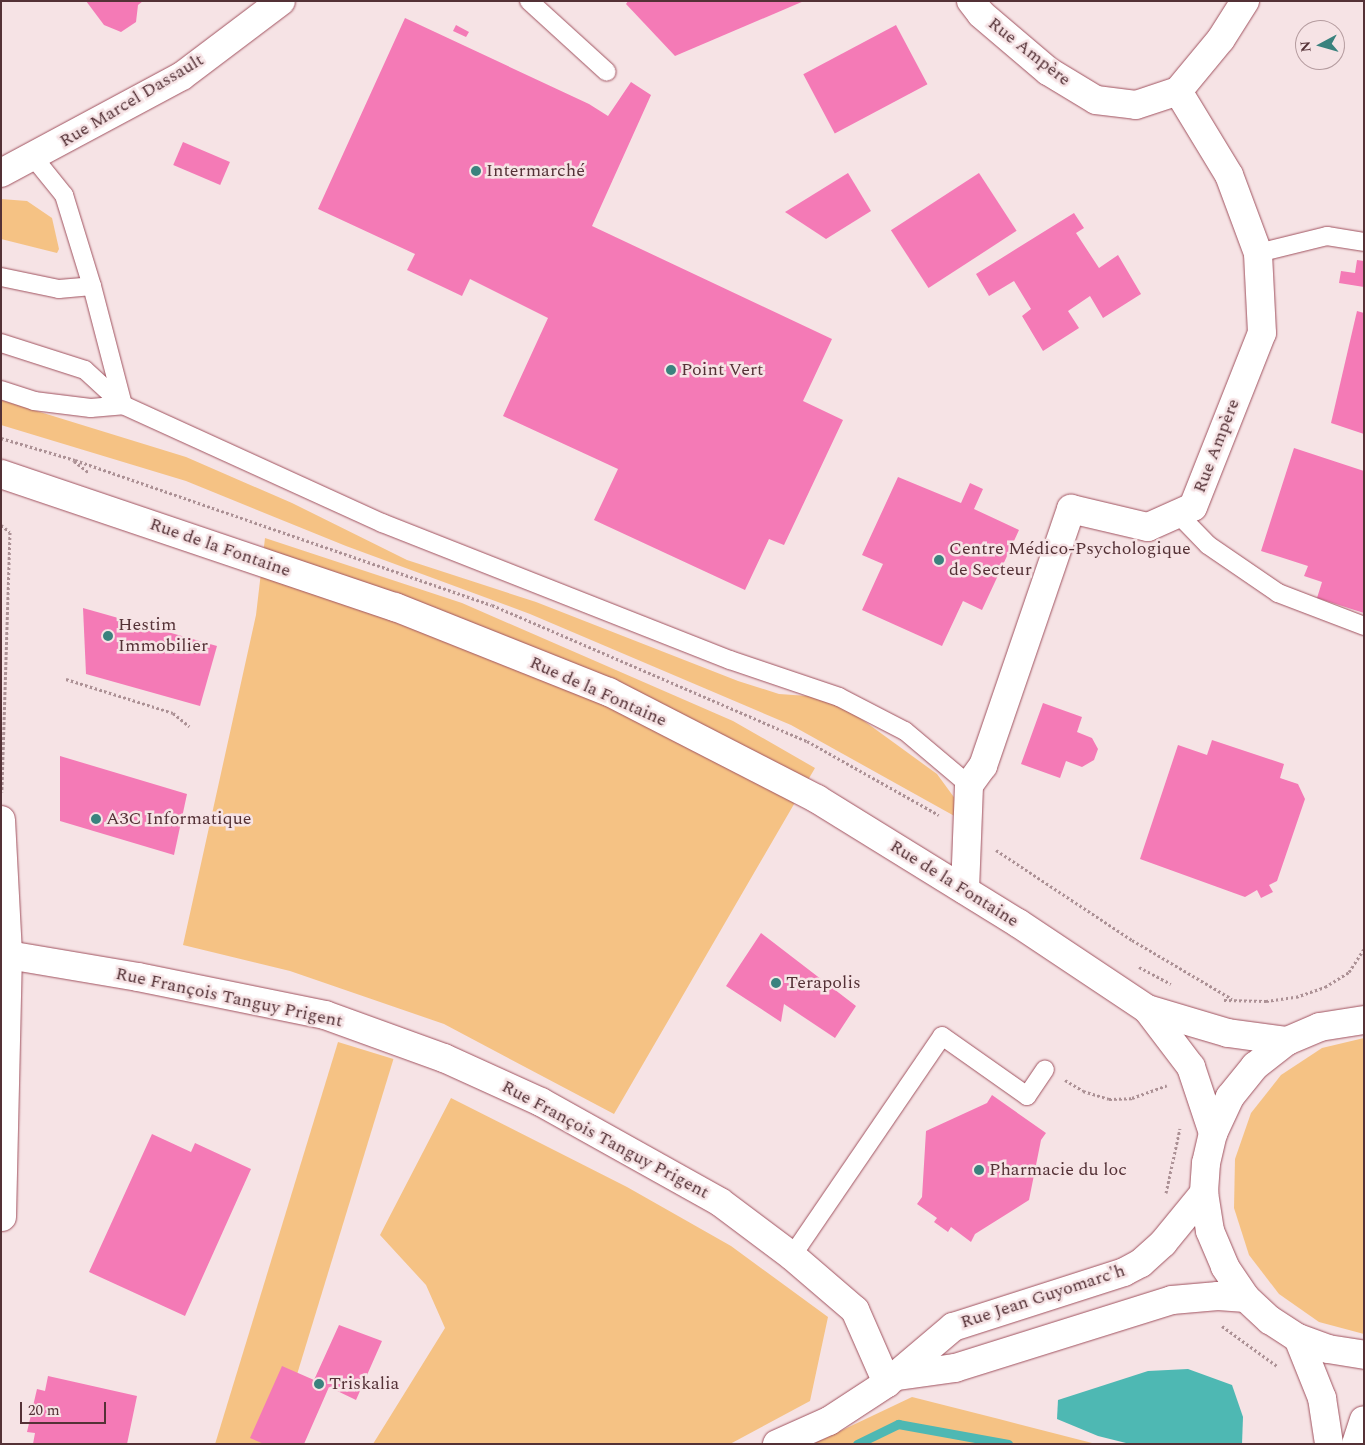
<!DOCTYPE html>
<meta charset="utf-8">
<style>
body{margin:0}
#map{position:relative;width:1365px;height:1445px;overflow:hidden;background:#f6e3e5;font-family:Spectral,serif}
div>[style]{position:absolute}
.green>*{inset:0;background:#f5c284;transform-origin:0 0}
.water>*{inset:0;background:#4eb8b3}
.stream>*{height:9px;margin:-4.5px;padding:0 4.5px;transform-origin:4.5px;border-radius:4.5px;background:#4eb8b3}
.building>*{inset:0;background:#f47ab6;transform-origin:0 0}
.path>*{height:3px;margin-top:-1.5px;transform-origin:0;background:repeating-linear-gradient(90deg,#ac9195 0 2.5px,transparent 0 5px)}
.roads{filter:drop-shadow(0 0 1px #a0525f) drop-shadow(0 0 1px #a0525f)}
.service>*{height:18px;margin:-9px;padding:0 9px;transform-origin:9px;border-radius:9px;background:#fff}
.minor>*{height:28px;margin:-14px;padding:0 14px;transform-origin:14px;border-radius:14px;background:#fff}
.secondary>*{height:28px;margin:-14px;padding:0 14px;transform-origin:14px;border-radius:14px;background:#fff}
.dots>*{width:14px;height:14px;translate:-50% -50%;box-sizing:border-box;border:2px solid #f6e3e5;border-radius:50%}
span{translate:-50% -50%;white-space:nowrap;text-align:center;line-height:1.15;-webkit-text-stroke:5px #f6e3e5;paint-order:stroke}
.street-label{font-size:18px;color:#543136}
.poi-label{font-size:18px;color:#543136}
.left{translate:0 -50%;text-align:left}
.frame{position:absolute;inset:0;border:2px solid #543136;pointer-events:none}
.north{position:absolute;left:1295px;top:20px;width:50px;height:50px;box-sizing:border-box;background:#f6e3e5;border:1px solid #b59c9f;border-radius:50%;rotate:264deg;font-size:14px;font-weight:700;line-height:20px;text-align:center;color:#543136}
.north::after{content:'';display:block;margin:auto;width:18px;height:22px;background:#3a827e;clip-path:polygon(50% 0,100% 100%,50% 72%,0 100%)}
.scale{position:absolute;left:20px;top:1402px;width:86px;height:22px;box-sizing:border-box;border:2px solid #543136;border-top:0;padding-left:6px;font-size:15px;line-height:18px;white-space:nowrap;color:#543136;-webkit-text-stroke:4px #f6e3e5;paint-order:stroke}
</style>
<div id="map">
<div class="green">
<div style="clip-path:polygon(1px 199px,27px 201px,52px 218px,59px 249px,57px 253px,1px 239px)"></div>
<div style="clip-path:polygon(1px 400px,186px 457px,292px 503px,407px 560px,536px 602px,738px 681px,779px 694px,808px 696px,849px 710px,937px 774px,956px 800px,958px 818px,791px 725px,530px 614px,346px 546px,186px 481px,1px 425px)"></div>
<div style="clip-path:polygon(265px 538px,462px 603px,733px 721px,815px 768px,614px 1114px,444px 1024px,290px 971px,183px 945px,256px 615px)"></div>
<div style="clip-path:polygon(1364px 1038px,1364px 1334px,1319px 1322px,1279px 1294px,1249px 1255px,1234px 1208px,1235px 1159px,1251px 1113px,1281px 1075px,1322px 1048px)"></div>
<div style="left:338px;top:1042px;width:58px;height:439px;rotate:17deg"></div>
<div style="clip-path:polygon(451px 1098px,627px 1187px,731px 1246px,828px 1317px,810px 1401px,730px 1444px,373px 1444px,445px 1328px,426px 1285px,380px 1235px)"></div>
<div style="clip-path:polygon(912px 1397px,999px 1419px,1096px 1444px,813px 1444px)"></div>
</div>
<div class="water">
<div style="clip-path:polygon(1188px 1369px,1232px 1385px,1243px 1417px,1242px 1444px,1130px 1444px,1098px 1436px,1057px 1419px,1058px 1400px,1148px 1371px)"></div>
</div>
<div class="stream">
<div style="left:857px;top:1444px;width:46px;rotate:-26deg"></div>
<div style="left:898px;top:1424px;width:112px;rotate:10.3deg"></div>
</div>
<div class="building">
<div style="clip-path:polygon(86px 1px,143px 1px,138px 5px,136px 22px,121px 32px,104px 25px)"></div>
<div style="clip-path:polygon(628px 1px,804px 1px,675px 56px,626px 4px)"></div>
<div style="clip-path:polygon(405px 18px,589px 104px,608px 116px,631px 82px,651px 95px,592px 226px,832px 339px,803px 401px,843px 420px,784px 545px,769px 539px,745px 590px,594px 520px,618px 469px,503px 416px,548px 318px,470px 279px,462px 296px,407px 270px,415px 254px,318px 209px)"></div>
<div style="clip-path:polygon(456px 25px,469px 32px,466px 37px,453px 31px)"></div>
<div style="left:896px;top:25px;width:67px;height:105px;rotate:62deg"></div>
<div style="left:183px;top:142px;width:51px;height:25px;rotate:23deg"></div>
<div style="clip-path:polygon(848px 173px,871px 211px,826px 239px,785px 212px)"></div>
<div style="left:979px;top:173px;width:69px;height:105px;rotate:57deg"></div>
<div style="clip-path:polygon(1074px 213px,1084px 228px,1076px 233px,1099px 268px,1118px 255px,1141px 294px,1103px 318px,1090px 296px,1068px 311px,1079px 328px,1043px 351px,1022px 316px,1031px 309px,1014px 281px,989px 296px,976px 274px)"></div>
<div style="clip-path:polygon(1357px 260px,1364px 261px,1364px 287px,1339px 283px,1341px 271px,1355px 273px)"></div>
<div style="clip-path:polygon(1357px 311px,1364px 313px,1364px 434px,1331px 423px)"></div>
<div style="clip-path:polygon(1294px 448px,1364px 471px,1364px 613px,1317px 598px,1322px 582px,1304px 576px,1308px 566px,1261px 551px)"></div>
<div style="clip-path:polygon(898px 477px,961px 503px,970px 483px,983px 489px,974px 509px,1019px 530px,982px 610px,963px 601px,942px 646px,862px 610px,883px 564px,862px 555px)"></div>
<div style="clip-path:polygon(83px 608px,217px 646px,200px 706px,86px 674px)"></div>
<div style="clip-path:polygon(1043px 703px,1082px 717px,1077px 732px,1092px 738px,1098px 749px,1094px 760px,1082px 767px,1066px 761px,1060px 778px,1021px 764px)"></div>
<div style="clip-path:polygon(1212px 740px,1284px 764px,1280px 778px,1298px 784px,1305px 799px,1277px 881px,1269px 885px,1273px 892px,1261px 898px,1257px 890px,1245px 897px,1140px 859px,1178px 745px,1207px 755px)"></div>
<div style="clip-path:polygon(60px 756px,187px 794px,174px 855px,60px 821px)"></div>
<div style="clip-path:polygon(761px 933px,856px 1006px,835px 1038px,784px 1004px,781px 1022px,726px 986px)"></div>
<div style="clip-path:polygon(992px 1095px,1046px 1133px,1041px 1140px,1029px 1200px,975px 1234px,971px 1242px,951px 1227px,948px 1232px,934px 1222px,937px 1218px,917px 1204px,922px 1197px,926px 1131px,987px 1103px)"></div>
<div style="clip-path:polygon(152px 1134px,191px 1152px,195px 1143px,251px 1169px,185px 1316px,89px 1272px)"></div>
<div style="clip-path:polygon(339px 1325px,382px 1341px,356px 1400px,329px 1387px,304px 1444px,264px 1444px,250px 1438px,282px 1366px,314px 1380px)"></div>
<div style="clip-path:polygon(48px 1376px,137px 1396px,127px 1444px,33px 1444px,35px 1433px,27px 1432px,37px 1389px,45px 1391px)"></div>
</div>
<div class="path">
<div style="left:1px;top:438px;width:77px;rotate:16.6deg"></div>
<div style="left:75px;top:460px;width:441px;rotate:19.2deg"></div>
<div style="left:492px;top:605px;width:343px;rotate:23.4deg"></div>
<div style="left:807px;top:741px;width:151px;rotate:29.3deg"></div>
<div style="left:74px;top:461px;width:18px;rotate:38deg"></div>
<div style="left:1px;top:525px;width:11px;rotate:38deg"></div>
<div style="left:10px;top:532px;width:260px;rotate:91.8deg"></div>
<div style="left:66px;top:679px;width:112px;rotate:17.6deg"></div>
<div style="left:173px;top:713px;width:21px;rotate:39deg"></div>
<div style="left:996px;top:850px;width:163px;rotate:33.5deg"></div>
<div style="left:1132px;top:940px;width:116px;rotate:30.5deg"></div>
<div style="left:1139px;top:967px;width:36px;rotate:28deg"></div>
<div style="left:1224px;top:1000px;width:42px;rotate:1.4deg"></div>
<div style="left:1266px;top:1001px;width:30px;rotate:-8deg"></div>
<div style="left:1296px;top:997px;width:31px;rotate:-19deg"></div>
<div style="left:1325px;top:987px;width:28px;rotate:-32deg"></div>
<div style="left:1349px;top:972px;width:27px;rotate:-57deg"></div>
<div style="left:1065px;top:1080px;width:21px;rotate:31deg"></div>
<div style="left:1083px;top:1091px;width:27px;rotate:17deg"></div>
<div style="left:1109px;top:1099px;width:23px;rotate:-2deg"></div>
<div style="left:1132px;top:1098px;width:37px;rotate:-20deg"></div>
<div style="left:1166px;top:1193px;width:66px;rotate:-77.8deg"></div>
<div style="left:1222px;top:1326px;width:68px;rotate:36deg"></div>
</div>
<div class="roads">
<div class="service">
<div style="left:529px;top:1px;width:105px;rotate:42.3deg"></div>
<div style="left:34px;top:158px;width:48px;rotate:51deg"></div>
<div style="left:64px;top:195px;width:95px;rotate:72.9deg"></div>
<div style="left:92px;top:286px;width:123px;rotate:75.4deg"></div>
<div style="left:123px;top:405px;width:285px;rotate:24.5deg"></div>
<div style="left:382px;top:523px;width:374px;rotate:21.5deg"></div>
<div style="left:730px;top:660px;width:115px;rotate:18.7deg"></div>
<div style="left:839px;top:697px;width:74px;rotate:27.3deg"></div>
<div style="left:905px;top:731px;width:84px;rotate:40.2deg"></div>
<div style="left:1258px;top:253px;width:71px;rotate:-13.8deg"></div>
<div style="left:1327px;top:236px;width:37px;rotate:9deg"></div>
<div style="left:1px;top:277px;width:59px;rotate:11.7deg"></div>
<div style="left:59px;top:289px;width:33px;rotate:-5deg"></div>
<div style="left:1px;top:343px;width:88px;rotate:17.8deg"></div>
<div style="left:85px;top:370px;width:52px;rotate:42.6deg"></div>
<div style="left:1px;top:390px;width:35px;rotate:18deg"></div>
<div style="left:34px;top:401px;width:57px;rotate:7deg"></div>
<div style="left:91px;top:408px;width:32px;rotate:-5deg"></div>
<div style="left:1178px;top:514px;width:43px;rotate:45.9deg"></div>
<div style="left:1208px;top:545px;width:85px;rotate:34.4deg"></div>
<div style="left:1278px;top:593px;width:92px;rotate:21deg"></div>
<div style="left:792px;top:1256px;width:266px;rotate:-55.7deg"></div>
<div style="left:942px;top:1036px;width:104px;rotate:35.2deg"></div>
<div style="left:1027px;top:1096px;width:32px;rotate:-56deg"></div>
</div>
<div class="minor">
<div style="left:971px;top:1px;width:16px;rotate:52deg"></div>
<div style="left:981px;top:14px;width:88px;rotate:40.4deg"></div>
<div style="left:1048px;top:71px;width:56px;rotate:31.1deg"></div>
<div style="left:1096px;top:100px;width:40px;rotate:7.1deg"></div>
<div style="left:1136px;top:105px;width:44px;rotate:-18.4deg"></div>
<div style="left:1178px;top:91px;width:67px;rotate:-50.4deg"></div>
<div style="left:1221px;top:39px;width:45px;rotate:-57.7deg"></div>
<div style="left:1px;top:173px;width:205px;rotate:-28.2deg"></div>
<div style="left:182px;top:76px;width:124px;rotate:-37.1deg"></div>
<div style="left:1px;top:820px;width:135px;rotate:87deg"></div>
<div style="left:965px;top:890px;width:105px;rotate:-87.8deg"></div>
<div style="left:969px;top:785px;width:24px;rotate:-54deg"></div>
<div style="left:983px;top:766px;width:272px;rotate:-71.1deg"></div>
<div style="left:1071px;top:509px;width:79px;rotate:13.2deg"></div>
<div style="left:1148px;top:527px;width:49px;rotate:-24deg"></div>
<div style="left:1193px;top:507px;width:187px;rotate:-68.4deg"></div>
<div style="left:1262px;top:333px;width:80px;rotate:-92.9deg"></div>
<div style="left:1258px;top:253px;width:83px;rotate:-110.4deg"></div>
<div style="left:1229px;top:175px;width:98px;rotate:-121.3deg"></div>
<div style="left:2px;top:1217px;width:262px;rotate:-88.7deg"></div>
<div style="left:8px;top:955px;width:132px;rotate:9.6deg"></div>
<div style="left:138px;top:977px;width:191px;rotate:11.5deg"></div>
<div style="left:325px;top:1015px;width:127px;rotate:19.9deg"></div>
<div style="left:444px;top:1058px;width:107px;rotate:24.4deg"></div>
<div style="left:541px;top:1102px;width:205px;rotate:29.2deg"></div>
<div style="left:720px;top:1202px;width:90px;rotate:36.9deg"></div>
<div style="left:792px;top:1256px;width:83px;rotate:40.6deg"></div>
<div style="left:855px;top:1310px;width:80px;rotate:66.3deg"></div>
<div style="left:898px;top:1376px;width:58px;rotate:-8deg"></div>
<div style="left:955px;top:1368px;width:227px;rotate:-17.4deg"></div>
<div style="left:1172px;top:1300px;width:46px;rotate:-5deg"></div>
<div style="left:1218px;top:1296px;width:28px;rotate:4deg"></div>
<div style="left:777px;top:1444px;width:57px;rotate:-23.9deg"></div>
<div style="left:829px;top:1421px;width:69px;rotate:-33.2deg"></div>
<div style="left:887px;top:1383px;width:87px;rotate:-40.3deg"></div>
<div style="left:953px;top:1327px;width:180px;rotate:-17.8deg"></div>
<div style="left:1124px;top:1272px;width:19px;rotate:-28deg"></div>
<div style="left:1141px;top:1263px;width:30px;rotate:-42deg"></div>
<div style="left:1163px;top:1243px;width:65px;rotate:-50.6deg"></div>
</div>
<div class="secondary">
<div style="left:1px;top:474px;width:416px;rotate:18.7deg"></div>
<div style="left:395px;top:607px;width:230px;rotate:21.7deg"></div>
<div style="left:609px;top:692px;width:234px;rotate:27.2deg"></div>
<div style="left:817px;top:799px;width:236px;rotate:31.7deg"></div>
<div style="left:1018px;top:923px;width:155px;rotate:33.7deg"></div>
<div style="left:1147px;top:1009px;width:84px;rotate:16.5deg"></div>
<div style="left:1228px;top:1033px;width:60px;rotate:7.7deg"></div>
<div style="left:1147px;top:1009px;width:73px;rotate:52.8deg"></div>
<div style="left:1191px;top:1067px;width:70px;rotate:71.6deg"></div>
<div style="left:1364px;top:1020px;width:45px;rotate:171deg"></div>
<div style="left:1320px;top:1027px;width:36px;rotate:157deg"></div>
<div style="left:1287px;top:1041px;width:41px;rotate:142deg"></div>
<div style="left:1255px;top:1066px;width:40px;rotate:129deg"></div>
<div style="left:1230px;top:1097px;width:40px;rotate:115deg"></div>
<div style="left:1213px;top:1133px;width:31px;rotate:103deg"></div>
<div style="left:1206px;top:1163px;width:30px;rotate:94deg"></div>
<div style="left:1204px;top:1193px;width:38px;rotate:81deg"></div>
<div style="left:1210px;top:1231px;width:39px;rotate:67deg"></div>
<div style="left:1225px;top:1267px;width:37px;rotate:56deg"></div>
<div style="left:1246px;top:1298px;width:33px;rotate:43deg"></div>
<div style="left:1270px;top:1320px;width:33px;rotate:33deg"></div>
<div style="left:1298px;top:1338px;width:32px;rotate:20deg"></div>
<div style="left:1328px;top:1349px;width:36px;rotate:9deg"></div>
<div style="left:1298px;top:1338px;width:65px;rotate:68.2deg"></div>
<div style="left:1322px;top:1398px;width:47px;rotate:81.3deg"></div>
<div style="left:1356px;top:1444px;width:25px;rotate:-72deg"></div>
</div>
</div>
<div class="dots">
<div style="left:476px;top:171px;background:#3a827e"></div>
<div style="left:671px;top:370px;background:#3a827e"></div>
<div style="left:939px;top:560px;background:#3a827e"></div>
<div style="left:108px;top:636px;background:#3a827e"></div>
<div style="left:96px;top:819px;background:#3a827e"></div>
<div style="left:776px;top:983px;background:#3a827e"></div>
<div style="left:979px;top:1170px;background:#3a827e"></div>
<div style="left:319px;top:1384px;background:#3a827e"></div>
</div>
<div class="street-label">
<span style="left:1029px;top:52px;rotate:38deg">Rue Ampère</span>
<span style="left:132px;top:101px;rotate:-31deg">Rue Marcel Dassault</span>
<span style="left:1217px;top:446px;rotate:-69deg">Rue Ampère</span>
<span style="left:220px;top:548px;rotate:19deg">Rue de la Fontaine</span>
<span style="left:598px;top:692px;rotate:24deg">Rue de la Fontaine</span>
<span style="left:954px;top:884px;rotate:32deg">Rue de la Fontaine</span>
<span style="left:229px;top:998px;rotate:12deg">Rue François Tanguy Prigent</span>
<span style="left:605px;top:1140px;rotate:28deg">Rue François Tanguy Prigent</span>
<span style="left:1043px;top:1297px;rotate:-18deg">Rue Jean Guyomarc'h</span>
</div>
<div class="poi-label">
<span class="left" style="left:486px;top:171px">Intermarché</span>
<span class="left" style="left:681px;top:370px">Point Vert</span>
<span class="left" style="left:949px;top:560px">Centre Médico-Psychologique<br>de Secteur</span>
<span class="left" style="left:118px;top:636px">Hestim<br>Immobilier</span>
<span class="left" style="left:106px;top:819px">A3C Informatique</span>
<span class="left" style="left:786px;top:983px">Terapolis</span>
<span class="left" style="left:989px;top:1170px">Pharmacie du loc</span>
<span class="left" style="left:329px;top:1384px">Triskalia</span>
</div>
<div class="frame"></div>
<div class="north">N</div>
<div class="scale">20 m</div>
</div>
